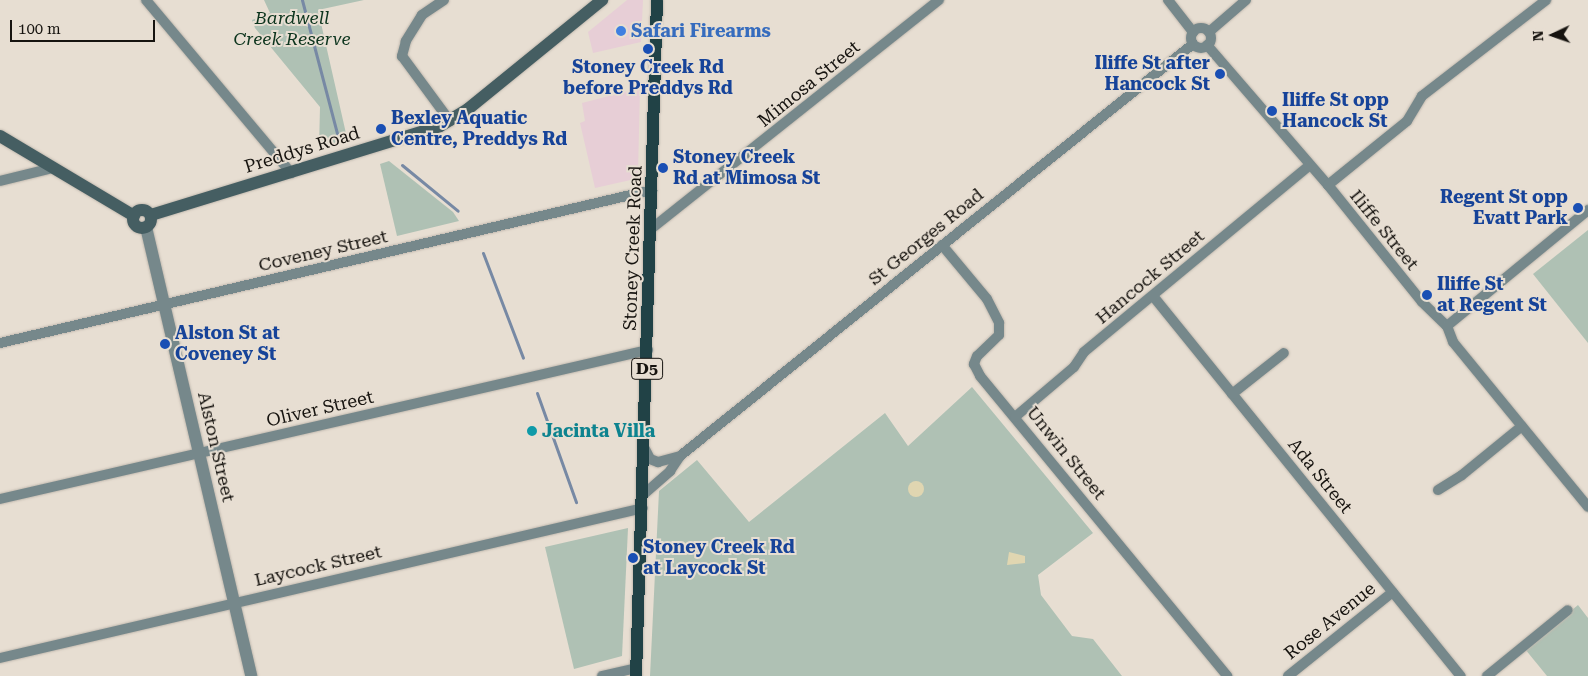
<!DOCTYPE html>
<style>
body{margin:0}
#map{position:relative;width:1588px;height:676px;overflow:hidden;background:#e7ded2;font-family:"Roboto Serif",serif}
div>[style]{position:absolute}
.commercial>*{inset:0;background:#e7ced6}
.green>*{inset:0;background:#afc1b4}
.sand>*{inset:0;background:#e0d6b1}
.round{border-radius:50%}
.stream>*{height:3px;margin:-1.5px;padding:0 1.5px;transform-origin:1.5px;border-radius:1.5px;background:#7789a4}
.roads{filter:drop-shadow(0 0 1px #c1b9af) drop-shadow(0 0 1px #c1b9af)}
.minor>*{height:10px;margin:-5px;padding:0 5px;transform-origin:5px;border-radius:5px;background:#76888b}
.minor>.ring{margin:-5px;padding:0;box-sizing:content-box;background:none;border:10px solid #76888b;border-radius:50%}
.tertiary>*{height:12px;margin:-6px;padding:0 6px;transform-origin:6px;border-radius:6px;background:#76888b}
.secondary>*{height:12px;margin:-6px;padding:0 6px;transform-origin:6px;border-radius:6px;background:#455e62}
.secondary>.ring{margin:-6px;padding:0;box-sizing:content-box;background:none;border:12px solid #455e62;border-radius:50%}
.primary>*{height:12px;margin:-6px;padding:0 6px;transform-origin:6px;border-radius:6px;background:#214246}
.dots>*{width:14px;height:14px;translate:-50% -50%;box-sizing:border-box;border:2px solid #e7ded2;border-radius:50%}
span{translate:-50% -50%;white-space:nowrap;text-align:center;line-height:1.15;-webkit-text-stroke:4px #e7ded2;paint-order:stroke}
.shield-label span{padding:1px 4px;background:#e7ded2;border:1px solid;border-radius:4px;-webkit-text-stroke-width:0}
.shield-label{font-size:16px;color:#16130f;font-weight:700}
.park-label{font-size:18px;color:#0c341d;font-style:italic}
.shop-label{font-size:18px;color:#366cbe;font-weight:700}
.left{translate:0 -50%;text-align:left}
.transit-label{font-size:18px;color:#164399;font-weight:700}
.right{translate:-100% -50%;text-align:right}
.street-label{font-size:18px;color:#16130f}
.culture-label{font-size:18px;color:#0d838f;font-weight:700}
.north{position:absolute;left:1528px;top:10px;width:50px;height:50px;-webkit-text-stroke:4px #e7ded2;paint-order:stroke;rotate:267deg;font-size:14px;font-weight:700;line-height:20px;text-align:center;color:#16130f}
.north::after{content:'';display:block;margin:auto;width:18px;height:22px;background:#16130f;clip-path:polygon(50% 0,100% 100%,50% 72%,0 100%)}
.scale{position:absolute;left:10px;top:20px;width:145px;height:22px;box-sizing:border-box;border:2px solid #16130f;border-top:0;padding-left:6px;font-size:15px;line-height:18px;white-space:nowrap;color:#16130f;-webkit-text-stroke:4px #e7ded2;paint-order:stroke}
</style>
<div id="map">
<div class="commercial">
<div style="clip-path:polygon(627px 0,643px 0,641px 42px,593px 53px,588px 32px)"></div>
<div style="clip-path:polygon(640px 88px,638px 174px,635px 179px,595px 188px,580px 123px,585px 121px,582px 103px)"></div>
</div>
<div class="green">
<div style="clip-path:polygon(264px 0,364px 0,318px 10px,345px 129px,346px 134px,333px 144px,319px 149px,320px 107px,255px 28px,252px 20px,270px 13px)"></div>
<div style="clip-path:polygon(389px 161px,453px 212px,459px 221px,397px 236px,380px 164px)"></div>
<div style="clip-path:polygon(1588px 230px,1588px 343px,1533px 274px)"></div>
<div style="clip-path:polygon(972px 387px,1093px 533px,1038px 575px,1041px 595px,1072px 636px,1093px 639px,1122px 676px,650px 676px,659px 491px,697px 460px,749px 522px,885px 413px,908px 446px)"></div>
<div style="clip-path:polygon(628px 528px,622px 656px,574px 669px,545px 547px)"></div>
<div style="clip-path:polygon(1578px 605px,1588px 618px,1588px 676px,1547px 676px,1525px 649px)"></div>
</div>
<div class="sand">
<div class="round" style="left:908px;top:481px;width:16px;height:16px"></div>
<div style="clip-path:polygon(1009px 552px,1025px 556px,1025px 563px,1007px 565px)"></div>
</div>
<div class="stream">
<div style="left:302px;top:0;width:138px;rotate:75.3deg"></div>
<div style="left:402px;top:165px;width:72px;rotate:39.4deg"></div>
<div style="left:483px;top:253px;width:112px;rotate:69.1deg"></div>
<div style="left:537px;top:393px;width:116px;rotate:70.3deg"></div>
</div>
<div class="roads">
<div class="minor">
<div style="left:146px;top:0;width:226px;rotate:50deg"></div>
<div style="left:444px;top:0;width:27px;rotate:146deg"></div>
<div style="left:422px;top:15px;width:31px;rotate:122deg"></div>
<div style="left:406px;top:41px;width:16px;rotate:105deg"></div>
<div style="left:402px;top:56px;width:81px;rotate:53.6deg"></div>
<div style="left:1168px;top:0;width:41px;rotate:52deg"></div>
<div class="ring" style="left:1191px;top:28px;width:10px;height:10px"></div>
<div style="left:1209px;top:32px;width:49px;rotate:-40.9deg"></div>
<div style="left:1207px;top:45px;width:185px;rotate:49.2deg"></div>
<div style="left:1328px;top:185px;width:150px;rotate:51.2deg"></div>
<div style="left:1422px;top:302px;width:35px;rotate:44deg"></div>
<div style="left:1447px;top:326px;width:17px;rotate:69deg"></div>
<div style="left:1453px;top:342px;width:213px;rotate:50.7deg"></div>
<div style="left:0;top:181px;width:55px;rotate:-13.8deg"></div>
<div style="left:1328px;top:185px;width:102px;rotate:-39deg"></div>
<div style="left:1407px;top:121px;width:29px;rotate:-59deg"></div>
<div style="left:1422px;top:96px;width:157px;rotate:-37.7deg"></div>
<div style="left:651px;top:229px;width:368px;rotate:-38.5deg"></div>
<div style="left:942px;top:245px;width:70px;rotate:50.2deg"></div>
<div style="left:987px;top:299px;width:27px;rotate:63deg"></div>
<div style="left:999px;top:323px;width:12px;rotate:90deg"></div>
<div style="left:999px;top:335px;width:30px;rotate:136deg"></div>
<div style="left:977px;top:356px;width:9px;rotate:111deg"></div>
<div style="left:974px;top:364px;width:13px;rotate:63deg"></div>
<div style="left:980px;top:376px;width:389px;rotate:50.5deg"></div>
<div style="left:1153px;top:296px;width:489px;rotate:51deg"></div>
<div style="left:1447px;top:326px;width:183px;rotate:-39.4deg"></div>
<div style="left:0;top:343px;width:670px;rotate:-13.21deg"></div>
<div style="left:1232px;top:394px;width:66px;rotate:-38.3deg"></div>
<div style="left:1015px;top:417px;width:77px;rotate:-40.3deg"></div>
<div style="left:1074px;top:367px;width:18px;rotate:-56deg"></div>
<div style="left:1084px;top:352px;width:292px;rotate:-39.6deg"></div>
<div style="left:645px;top:449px;width:11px;rotate:63deg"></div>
<div style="left:650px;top:459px;width:9px;rotate:21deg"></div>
<div style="left:658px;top:462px;width:23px;rotate:-15deg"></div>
<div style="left:680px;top:456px;width:658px;rotate:-38.77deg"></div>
<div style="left:1438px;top:490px;width:28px;rotate:-32deg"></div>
<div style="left:1462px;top:475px;width:77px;rotate:-39.2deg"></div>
<div style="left:644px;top:494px;width:35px;rotate:-41deg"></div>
<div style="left:670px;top:471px;width:18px;rotate:-56deg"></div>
<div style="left:0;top:499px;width:665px;rotate:-12.95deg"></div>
<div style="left:0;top:658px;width:660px;rotate:-13.13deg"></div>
<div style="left:602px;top:676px;width:35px;rotate:-13deg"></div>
<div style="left:1288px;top:676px;width:134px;rotate:-38.7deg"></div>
<div style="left:1487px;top:676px;width:104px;rotate:-39.2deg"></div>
</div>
<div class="tertiary">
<div style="left:146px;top:227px;width:461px;rotate:76.8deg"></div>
</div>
<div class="secondary">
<div style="left:0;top:136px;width:156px;rotate:30.8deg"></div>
<div class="ring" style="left:133px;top:210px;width:6px;height:6px"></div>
<div style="left:151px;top:215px;width:302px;rotate:-17.1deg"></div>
<div style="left:440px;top:126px;width:33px;rotate:-31deg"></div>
<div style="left:468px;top:109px;width:173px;rotate:-39.1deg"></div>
</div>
<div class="primary">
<div style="left:636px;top:676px;width:676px;rotate:-88.22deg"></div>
</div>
</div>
<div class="dots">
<div style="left:621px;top:31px;background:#3f7fe0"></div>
<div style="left:648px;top:49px;background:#1a4fb4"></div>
<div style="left:1220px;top:74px;background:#1a4fb4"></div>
<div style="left:1272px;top:111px;background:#1a4fb4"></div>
<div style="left:381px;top:129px;background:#1a4fb4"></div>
<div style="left:663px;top:168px;background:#1a4fb4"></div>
<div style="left:1578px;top:208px;background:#1a4fb4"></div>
<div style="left:1427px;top:295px;background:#1a4fb4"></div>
<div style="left:165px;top:344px;background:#1a4fb4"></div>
<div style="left:532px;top:431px;background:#0f9aa8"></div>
<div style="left:633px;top:558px;background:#1a4fb4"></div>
</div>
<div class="shield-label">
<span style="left:647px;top:369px">D5</span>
</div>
<div class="park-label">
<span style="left:292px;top:29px">Bardwell<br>Creek Reserve</span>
</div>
<div class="shop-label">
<span class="left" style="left:631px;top:31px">Safari Firearms</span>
</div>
<div class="transit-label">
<span class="right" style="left:1210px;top:74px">Iliffe St after<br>Hancock St</span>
<span style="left:648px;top:78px">Stoney Creek Rd<br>before Preddys Rd</span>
<span class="left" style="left:1282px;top:111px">Iliffe St opp<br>Hancock St</span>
<span class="left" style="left:391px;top:129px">Bexley Aquatic<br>Centre, Preddys Rd</span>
<span class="left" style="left:673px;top:168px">Stoney Creek<br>Rd at Mimosa St</span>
<span class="right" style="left:1568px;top:208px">Regent St opp<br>Evatt Park</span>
<span class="left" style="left:1437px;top:295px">Iliffe St<br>at Regent St</span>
<span class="left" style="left:175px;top:344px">Alston St at<br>Coveney St</span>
<span class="left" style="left:643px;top:558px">Stoney Creek Rd<br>at Laycock St</span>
</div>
<div class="street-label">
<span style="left:809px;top:84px;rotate:-39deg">Mimosa Street</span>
<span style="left:302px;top:150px;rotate:-17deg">Preddys Road</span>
<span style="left:1384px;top:230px;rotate:51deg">Iliffe Street</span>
<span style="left:926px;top:237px;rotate:-39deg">St Georges Road</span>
<span style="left:633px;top:248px;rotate:-88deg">Stoney Creek Road</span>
<span style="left:323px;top:251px;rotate:-13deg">Coveney Street</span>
<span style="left:1150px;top:277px;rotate:-40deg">Hancock Street</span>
<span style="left:320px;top:409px;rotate:-13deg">Oliver Street</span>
<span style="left:216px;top:447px;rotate:77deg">Alston Street</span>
<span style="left:1066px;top:453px;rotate:51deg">Unwin Street</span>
<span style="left:1320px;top:476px;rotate:51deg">Ada Street</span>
<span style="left:318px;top:566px;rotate:-13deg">Laycock Street</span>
<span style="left:1330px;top:621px;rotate:-39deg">Rose Avenue</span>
</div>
<div class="culture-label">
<span class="left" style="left:542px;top:431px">Jacinta Villa</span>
</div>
<div class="north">N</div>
<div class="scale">100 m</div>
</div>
